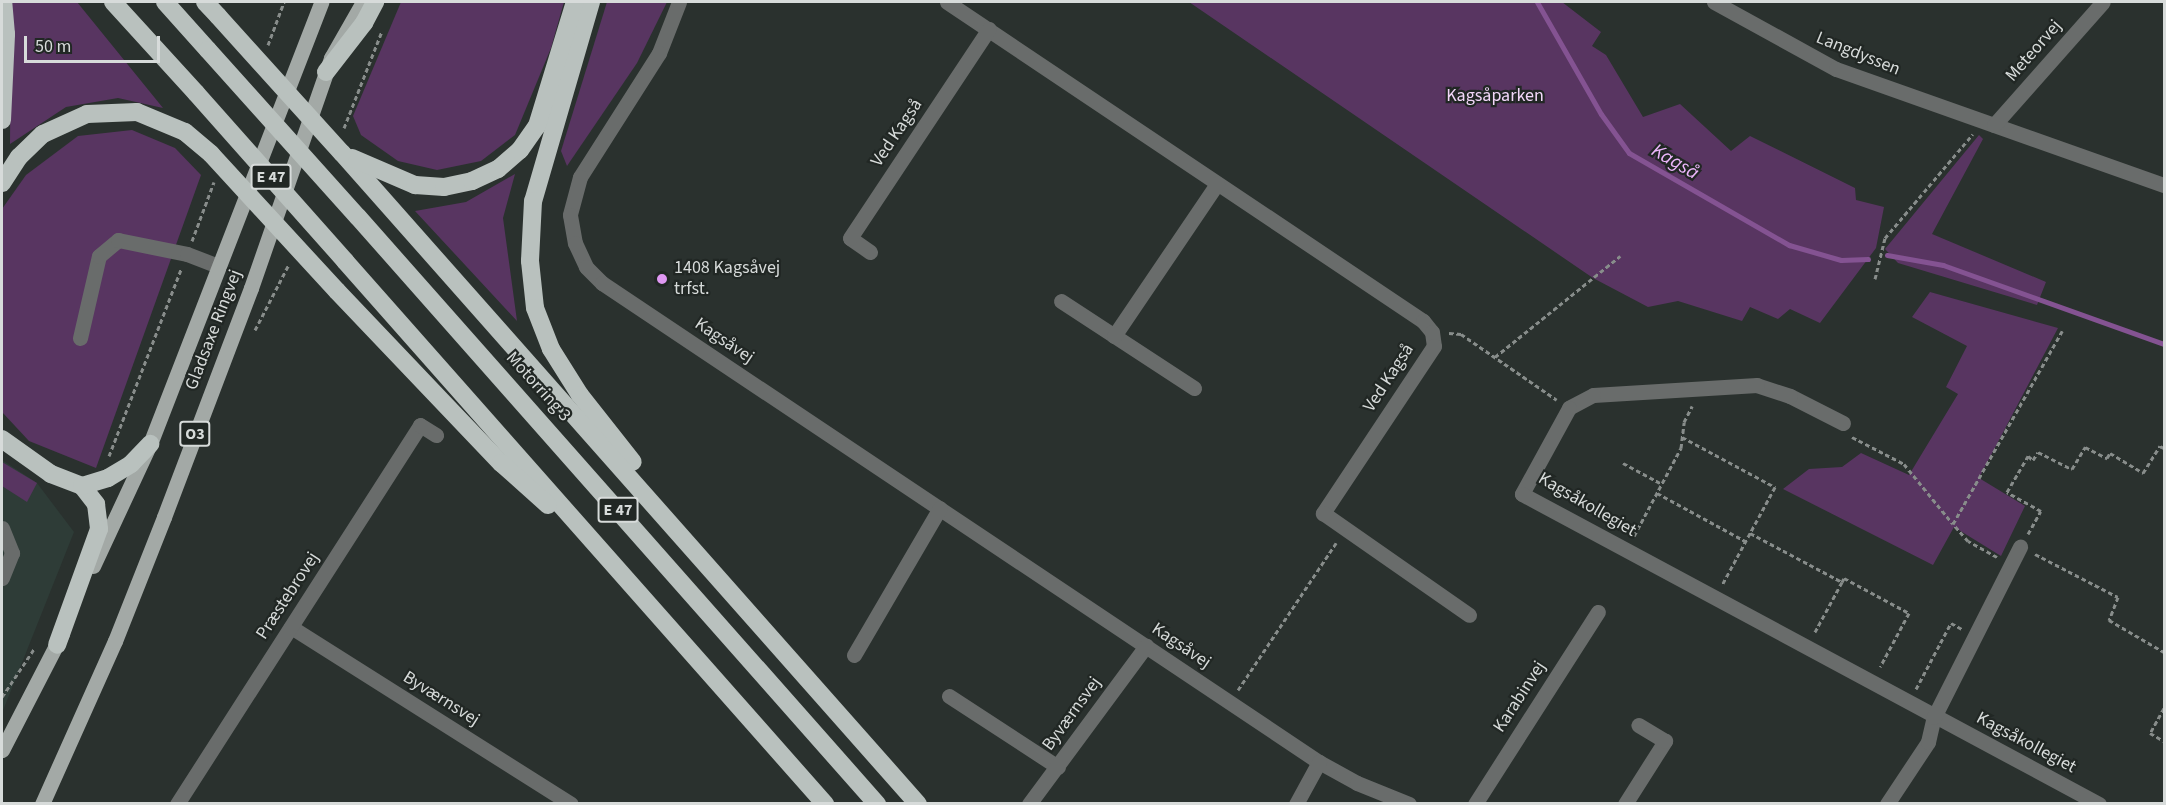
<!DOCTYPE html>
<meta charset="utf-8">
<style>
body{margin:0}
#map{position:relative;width:2166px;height:805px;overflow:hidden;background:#2a312e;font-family:"Source Sans 3",sans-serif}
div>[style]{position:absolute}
.built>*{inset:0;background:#2e3c37}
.green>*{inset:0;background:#583561}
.stream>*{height:5px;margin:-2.5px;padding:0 2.5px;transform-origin:2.5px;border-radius:2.5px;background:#845392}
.path>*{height:3px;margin-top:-1.5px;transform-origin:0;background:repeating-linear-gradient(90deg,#888d8b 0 4.5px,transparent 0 7.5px)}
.minor>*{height:15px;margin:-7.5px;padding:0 7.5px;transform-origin:7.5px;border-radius:7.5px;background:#696c6b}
.major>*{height:15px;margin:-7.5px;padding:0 7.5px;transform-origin:7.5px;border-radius:7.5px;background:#a3a9a6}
.highway>*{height:18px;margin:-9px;padding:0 9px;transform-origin:9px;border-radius:9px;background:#b9c1be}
.highway-bridge>*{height:18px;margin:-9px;padding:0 9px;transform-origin:9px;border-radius:9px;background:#b9c1be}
.dots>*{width:16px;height:16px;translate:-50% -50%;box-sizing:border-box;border:3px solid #212724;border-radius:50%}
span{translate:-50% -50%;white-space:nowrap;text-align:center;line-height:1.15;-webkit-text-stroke:4.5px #212724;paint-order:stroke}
.shield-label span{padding:2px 4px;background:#212724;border:2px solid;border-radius:4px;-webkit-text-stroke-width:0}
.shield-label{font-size:16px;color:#d7dbda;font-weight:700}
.street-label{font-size:18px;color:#d7dbda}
.park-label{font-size:18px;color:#f3d7fa}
.poi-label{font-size:18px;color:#d7dbda}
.left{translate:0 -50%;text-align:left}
.water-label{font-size:20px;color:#edb6fc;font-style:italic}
.frame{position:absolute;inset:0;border:3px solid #d7dbda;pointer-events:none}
.scale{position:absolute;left:24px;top:36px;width:136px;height:27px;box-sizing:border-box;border:3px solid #d7dbda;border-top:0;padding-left:8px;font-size:18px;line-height:21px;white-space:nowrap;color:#d7dbda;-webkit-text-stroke:4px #212724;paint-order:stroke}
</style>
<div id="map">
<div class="built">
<div style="clip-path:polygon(2px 460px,37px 483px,74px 532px,2px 713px)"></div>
</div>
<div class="green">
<div style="clip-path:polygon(11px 2px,77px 2px,163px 108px,118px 98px,66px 107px,10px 144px)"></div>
<div style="clip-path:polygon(401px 2px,564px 2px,551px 48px,515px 135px,481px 161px,437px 170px,398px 161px,361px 135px,353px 116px)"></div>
<div style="clip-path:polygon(607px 2px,667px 2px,637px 63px,567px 166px,561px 151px)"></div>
<div style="clip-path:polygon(1189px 2px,1562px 2px,1601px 32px,1592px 46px,1606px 55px,1643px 117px,1680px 104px,1731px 151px,1750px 136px,1855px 188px,1856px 200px,1884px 207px,1876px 248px,1820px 323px,1790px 309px,1778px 319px,1750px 307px,1742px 321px,1678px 301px,1648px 307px,1593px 278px)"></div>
<div style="clip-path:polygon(132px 130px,175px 148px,201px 175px,96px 468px,29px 441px,2px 412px,2px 209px,26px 175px,78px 136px)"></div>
<div style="clip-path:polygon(1979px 135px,1983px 139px,1932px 234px,2046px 282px,2037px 305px,1898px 263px,1885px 249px)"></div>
<div style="clip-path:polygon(515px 174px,503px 218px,517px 321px,415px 211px,466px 202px)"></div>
<div style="clip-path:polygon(1930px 292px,2058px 328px,1979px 478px,2025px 506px,2001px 556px,1954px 527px,1933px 565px,1783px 489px,1809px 469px,1842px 467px,1861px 453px,1909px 475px,1958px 394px,1946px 387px,1967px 346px,1912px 317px)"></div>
<div style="clip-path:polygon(2px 462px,37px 483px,27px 502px,2px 486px)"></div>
</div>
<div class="stream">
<div style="left:1537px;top:2px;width:129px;rotate:60.3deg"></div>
<div style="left:1601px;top:114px;width:48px;rotate:54.3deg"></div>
<div style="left:1629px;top:153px;width:185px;rotate:29.9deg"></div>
<div style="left:1789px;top:245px;width:54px;rotate:16.1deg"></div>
<div style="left:1841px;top:260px;width:27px;rotate:-2deg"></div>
<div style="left:1887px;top:255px;width:57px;rotate:10.1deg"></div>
<div style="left:1943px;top:265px;width:235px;rotate:19.7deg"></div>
</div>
<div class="path">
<div style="left:268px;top:45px;width:46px;rotate:-69.6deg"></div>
<div style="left:344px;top:128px;width:104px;rotate:-68.6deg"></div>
<div style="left:192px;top:241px;width:63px;rotate:-69.6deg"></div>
<div style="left:1875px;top:279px;width:42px;rotate:-76.3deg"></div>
<div style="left:1885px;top:238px;width:136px;rotate:-49.8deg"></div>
<div style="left:255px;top:330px;width:74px;rotate:-62.7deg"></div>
<div style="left:1449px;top:333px;width:12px;rotate:5deg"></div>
<div style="left:1461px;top:334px;width:116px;rotate:34.5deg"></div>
<div style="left:1495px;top:357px;width:161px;rotate:-38.9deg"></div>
<div style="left:1682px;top:437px;width:106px;rotate:28.3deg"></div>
<div style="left:1775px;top:487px;width:111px;rotate:118.4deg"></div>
<div style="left:1852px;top:437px;width:59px;rotate:27.4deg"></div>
<div style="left:1904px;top:464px;width:77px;rotate:50.8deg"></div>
<div style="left:109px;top:456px;width:200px;rotate:-68.9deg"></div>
<div style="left:1623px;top:463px;width:44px;rotate:28.3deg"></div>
<div style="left:1657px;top:493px;width:100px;rotate:28.6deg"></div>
<div style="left:1750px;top:533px;width:104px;rotate:28deg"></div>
<div style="left:1842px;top:582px;width:57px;rotate:118.4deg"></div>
<div style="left:2028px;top:534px;width:26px;rotate:-61deg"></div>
<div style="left:2041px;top:511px;width:39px;rotate:-151deg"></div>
<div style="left:2007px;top:492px;width:42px;rotate:-59.7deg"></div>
<div style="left:2028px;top:456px;width:6px;rotate:39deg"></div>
<div style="left:2033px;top:460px;width:9px;rotate:-58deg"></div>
<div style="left:2038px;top:452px;width:38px;rotate:27deg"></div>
<div style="left:2072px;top:469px;width:26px;rotate:-59deg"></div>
<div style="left:2085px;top:447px;width:25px;rotate:27deg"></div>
<div style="left:2107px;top:458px;width:6px;rotate:-59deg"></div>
<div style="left:2110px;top:453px;width:39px;rotate:31deg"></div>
<div style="left:2143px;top:473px;width:32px;rotate:-58deg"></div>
<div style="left:2160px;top:446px;width:4px;rotate:27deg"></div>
<div style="left:1634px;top:536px;width:100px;rotate:-61.9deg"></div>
<div style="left:1681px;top:448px;width:26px;rotate:-83deg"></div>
<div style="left:1684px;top:422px;width:18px;rotate:-63deg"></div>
<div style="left:2035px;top:554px;width:93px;rotate:27.4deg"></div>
<div style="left:2118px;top:597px;width:25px;rotate:111deg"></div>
<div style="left:2109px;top:620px;width:64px;rotate:30.2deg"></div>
<div style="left:1997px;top:557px;width:33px;rotate:-151deg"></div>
<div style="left:1968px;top:541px;width:23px;rotate:-131deg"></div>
<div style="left:1953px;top:524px;width:222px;rotate:-60.5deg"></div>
<div style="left:1842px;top:582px;width:4px;rotate:-63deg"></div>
<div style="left:1844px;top:578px;width:74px;rotate:28.3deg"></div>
<div style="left:1909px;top:613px;width:61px;rotate:118.2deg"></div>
<div style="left:1916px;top:689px;width:75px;rotate:-62.1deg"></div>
<div style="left:1951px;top:623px;width:13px;rotate:29deg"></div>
<div style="left:1238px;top:690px;width:177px;rotate:-56.3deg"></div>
<div style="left:2px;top:697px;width:58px;rotate:-56.3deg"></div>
<div style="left:2164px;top:708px;width:29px;rotate:119deg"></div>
<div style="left:2150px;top:733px;width:16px;rotate:30deg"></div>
</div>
<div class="minor">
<div style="left:679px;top:2px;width:55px;rotate:111.4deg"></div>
<div style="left:659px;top:53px;width:147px;rotate:122.5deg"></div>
<div style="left:580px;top:177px;width:39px;rotate:105deg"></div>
<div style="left:570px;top:215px;width:28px;rotate:80deg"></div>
<div style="left:575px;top:243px;width:26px;rotate:65deg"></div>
<div style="left:586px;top:267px;width:23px;rotate:45deg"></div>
<div style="left:602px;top:283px;width:862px;rotate:33.75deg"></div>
<div style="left:1319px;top:762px;width:43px;rotate:28.9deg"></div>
<div style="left:1357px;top:783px;width:56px;rotate:22deg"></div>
<div style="left:947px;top:2px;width:573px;rotate:33.83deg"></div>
<div style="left:1423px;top:321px;width:14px;rotate:51deg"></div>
<div style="left:1432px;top:332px;width:14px;rotate:82deg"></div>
<div style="left:1434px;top:346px;width:201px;rotate:123.6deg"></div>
<div style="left:1323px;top:513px;width:178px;rotate:34.9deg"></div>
<div style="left:1714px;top:2px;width:139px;rotate:28.8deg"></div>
<div style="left:1836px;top:69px;width:348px;rotate:19.5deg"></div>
<div style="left:1994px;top:125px;width:164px;rotate:-48.5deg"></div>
<div style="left:870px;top:252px;width:24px;rotate:-145deg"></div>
<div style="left:850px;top:238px;width:251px;rotate:-56.4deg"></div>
<div style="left:1061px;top:301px;width:159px;rotate:33.2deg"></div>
<div style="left:1114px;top:336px;width:184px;rotate:-55.9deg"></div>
<div style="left:80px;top:338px;width:84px;rotate:-77deg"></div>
<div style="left:99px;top:256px;width:25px;rotate:-40deg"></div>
<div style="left:118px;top:240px;width:70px;rotate:11.5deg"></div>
<div style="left:187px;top:254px;width:34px;rotate:21deg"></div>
<div style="left:1843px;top:423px;width:59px;rotate:-153deg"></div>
<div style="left:1790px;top:396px;width:35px;rotate:-162deg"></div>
<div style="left:1757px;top:385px;width:164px;rotate:176.5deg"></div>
<div style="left:1593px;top:395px;width:27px;rotate:152deg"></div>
<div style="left:1569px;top:408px;width:98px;rotate:118.7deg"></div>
<div style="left:1522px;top:494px;width:655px;rotate:28.25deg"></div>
<div style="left:2px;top:528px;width:27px;rotate:68deg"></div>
<div style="left:12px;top:553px;width:27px;rotate:112deg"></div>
<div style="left:291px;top:627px;width:331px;rotate:32.3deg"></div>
<div style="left:854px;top:655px;width:170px;rotate:-59.7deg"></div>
<div style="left:949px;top:696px;width:130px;rotate:33.1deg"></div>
<div style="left:177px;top:804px;width:450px;rotate:-57.3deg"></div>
<div style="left:420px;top:425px;width:19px;rotate:32deg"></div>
<div style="left:1029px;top:804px;width:197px;rotate:-53.5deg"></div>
<div style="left:1296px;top:804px;width:48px;rotate:-61.3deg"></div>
<div style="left:1475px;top:804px;width:228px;rotate:-57.4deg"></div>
<div style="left:1625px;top:804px;width:75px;rotate:-57.6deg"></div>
<div style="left:1665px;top:741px;width:31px;rotate:-149deg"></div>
<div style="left:1887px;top:804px;width:74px;rotate:-56.5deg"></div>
<div style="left:1928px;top:742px;width:26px;rotate:-77deg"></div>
<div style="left:1934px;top:717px;width:191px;rotate:-63.2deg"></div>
</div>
<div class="major">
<div style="left:93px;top:566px;width:135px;rotate:-65deg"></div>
<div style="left:150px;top:444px;width:474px;rotate:-68.8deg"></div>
<div style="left:2px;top:750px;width:131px;rotate:-62.7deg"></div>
<div style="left:42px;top:804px;width:179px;rotate:-65.9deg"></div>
<div style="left:115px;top:641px;width:133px;rotate:-68.4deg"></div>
<div style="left:164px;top:517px;width:245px;rotate:-69.2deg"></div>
<div style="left:251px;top:288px;width:244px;rotate:-70.8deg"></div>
<div style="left:331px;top:58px;width:64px;rotate:-60.3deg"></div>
</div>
<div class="highway">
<div style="left:113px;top:2px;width:123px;rotate:47.6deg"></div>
<div style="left:165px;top:2px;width:64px;rotate:48.1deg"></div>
<div style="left:205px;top:2px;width:19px;rotate:47deg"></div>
<div style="left:591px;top:2px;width:207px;rotate:106.2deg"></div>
<div style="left:533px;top:201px;width:60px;rotate:92.9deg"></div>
<div style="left:530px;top:261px;width:47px;rotate:83.9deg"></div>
<div style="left:535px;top:308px;width:44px;rotate:68.7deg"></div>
<div style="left:551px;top:349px;width:54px;rotate:57.8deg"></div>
<div style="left:580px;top:395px;width:85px;rotate:51.7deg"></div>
<div style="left:326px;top:72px;width:62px;rotate:-52.2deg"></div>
<div style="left:364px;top:23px;width:24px;rotate:-62deg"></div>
<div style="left:2px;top:120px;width:86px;rotate:-87.3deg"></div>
<div style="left:6px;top:34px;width:32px;rotate:-95deg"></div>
<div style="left:342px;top:153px;width:869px;rotate:48.5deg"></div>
<div style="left:352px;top:158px;width:69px;rotate:23.2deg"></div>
<div style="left:415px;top:185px;width:29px;rotate:4deg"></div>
<div style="left:444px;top:187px;width:29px;rotate:-12deg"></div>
<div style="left:472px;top:181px;width:29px;rotate:-25deg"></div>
<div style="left:498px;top:169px;width:29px;rotate:-41deg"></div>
<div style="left:520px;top:150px;width:29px;rotate:-55deg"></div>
<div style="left:537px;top:126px;width:130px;rotate:-73deg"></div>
<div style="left:2px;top:183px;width:31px;rotate:-57deg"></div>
<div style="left:19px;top:157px;width:33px;rotate:-44deg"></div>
<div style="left:43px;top:134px;width:48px;rotate:-24.4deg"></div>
<div style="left:87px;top:114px;width:50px;rotate:-2.3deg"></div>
<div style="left:137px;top:112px;width:52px;rotate:22.6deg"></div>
<div style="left:358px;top:217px;width:784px;rotate:48.52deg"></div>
<div style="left:345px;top:261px;width:725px;rotate:48.52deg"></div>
<div style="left:337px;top:291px;width:238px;rotate:46.4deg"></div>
<div style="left:501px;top:463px;width:63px;rotate:41.8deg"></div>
<div style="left:2px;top:439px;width:60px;rotate:35.5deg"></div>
<div style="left:51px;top:474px;width:33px;rotate:21deg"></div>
<div style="left:82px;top:486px;width:23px;rotate:52deg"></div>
<div style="left:96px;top:504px;width:25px;rotate:83deg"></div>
<div style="left:99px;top:529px;width:123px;rotate:109.9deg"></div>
<div style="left:82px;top:486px;width:27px;rotate:-17deg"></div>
<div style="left:108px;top:478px;width:27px;rotate:-31deg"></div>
<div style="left:131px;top:464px;width:28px;rotate:-46deg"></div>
</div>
<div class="highway-bridge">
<div style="left:218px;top:16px;width:185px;rotate:47.9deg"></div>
<div style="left:208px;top:50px;width:224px;rotate:48.1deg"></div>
<div style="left:196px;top:93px;width:225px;rotate:48.4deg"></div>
<div style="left:185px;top:132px;width:34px;rotate:40deg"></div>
<div style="left:211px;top:154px;width:186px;rotate:47.4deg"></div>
</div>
<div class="dots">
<div style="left:662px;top:279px;background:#df98f2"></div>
</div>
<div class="shield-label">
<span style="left:271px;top:177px">E 47</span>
<span style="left:195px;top:434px">O3</span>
<span style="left:618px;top:510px">E 47</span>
</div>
<div class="street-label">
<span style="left:2034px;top:51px;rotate:-49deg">Meteorvej</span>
<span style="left:1858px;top:54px;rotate:22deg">Langdyssen</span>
<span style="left:897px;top:133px;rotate:-56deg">Ved Kagså</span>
<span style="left:214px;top:330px;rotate:-69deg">Gladsaxe Ringvej</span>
<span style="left:724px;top:341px;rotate:34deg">Kagsåvej</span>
<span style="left:1389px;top:378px;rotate:-57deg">Ved Kagså</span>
<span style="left:538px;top:387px;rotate:48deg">Motorring 3</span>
<span style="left:1587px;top:505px;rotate:30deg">Kagsåkollegiet</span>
<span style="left:288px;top:596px;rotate:-57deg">Præstebrovej</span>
<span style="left:1181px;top:646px;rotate:34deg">Kagsåvej</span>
<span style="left:1520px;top:697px;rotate:-57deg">Karabinvej</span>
<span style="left:441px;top:699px;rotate:32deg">Byværnsvej</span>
<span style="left:1072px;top:714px;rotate:-54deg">Byværnsvej</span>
<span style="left:2026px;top:743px;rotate:28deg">Kagsåkollegiet</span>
</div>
<div class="park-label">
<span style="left:1495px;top:96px">Kagsåparken</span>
</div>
<div class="poi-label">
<span class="left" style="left:674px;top:279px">1408 Kagsåvej<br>trfst.</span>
</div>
<div class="water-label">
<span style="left:1675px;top:162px;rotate:30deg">Kagså</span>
</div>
<div class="frame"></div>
<div class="scale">50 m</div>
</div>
